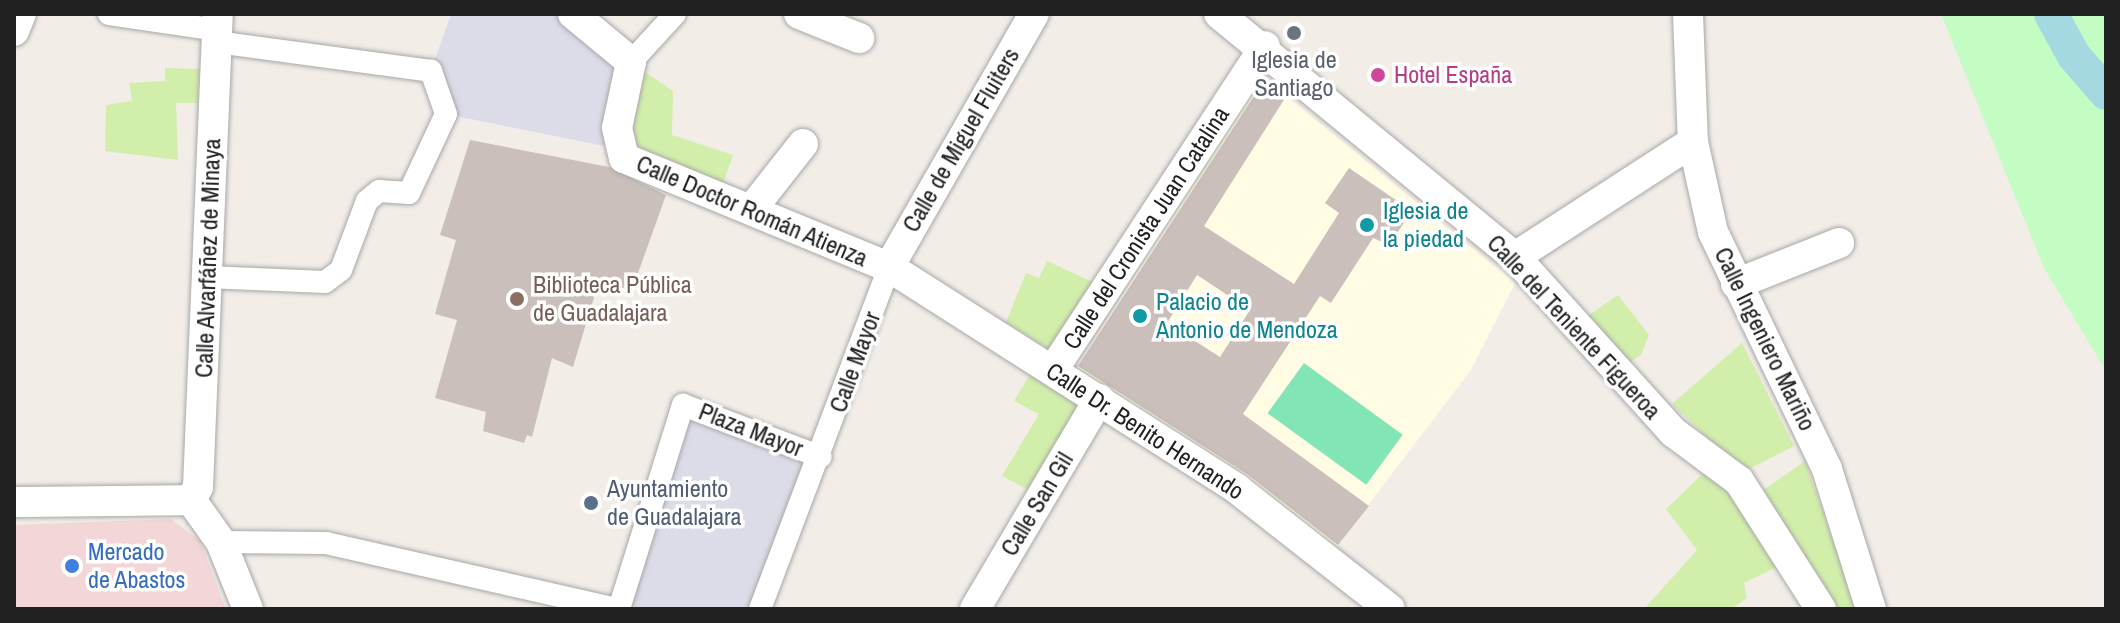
<!DOCTYPE html>
<meta charset="utf-8">
<style>
body{margin:0}
#map{position:relative;width:2120px;height:623px;overflow:hidden;background:#f2ede7;font-family:"Archivo Narrow",sans-serif}
div>[style]{position:absolute}
.commercial>*{inset:0;background:#f3d6d7}
.education>*{inset:0;background:#fffce3}
.grass>*{inset:0;background:#d2eeab}
.park>*{inset:0;background:#c4fdc3}
.pitch>*{inset:0;background:#81e5b5;transform-origin:0 0}
.plaza>*{inset:0;background:#dbdce8}
.canal>*{height:34px;margin:-17px;padding:0 17px;transform-origin:17px;border-radius:17px;background:#a5d9e2}
.building>*{inset:0;background:#cabfba}
.roads{filter:drop-shadow(0 0 2px #a8a8a8) drop-shadow(0 0 2px #a8a8a8)}
.pedestrian>*{height:22px;margin:-11px;padding:0 11px;transform-origin:11px;border-radius:11px;background:#fff}
.minor>*{height:30px;margin:-15px;padding:0 15px;transform-origin:15px;border-radius:15px;background:#fff}
.dots>*{width:22px;height:22px;translate:-50% -50%;box-sizing:border-box;border:4px solid #fff;border-radius:50%}
span{translate:-50% -50%;white-space:nowrap;text-align:center;line-height:1.15;-webkit-text-stroke:7px #fff;paint-order:stroke}
.worship-label{font-size:24px;color:#5b616d}
.hotel-label{font-size:24px;color:#b23c85}
.left{translate:0 -50%;text-align:left}
.street-label{font-size:24px;color:#212121}
.culture-label{font-size:24px;color:#0d838f}
.education-label{font-size:24px;color:#785e54}
.service-label{font-size:24px;color:#4e5e75}
.shop-label{font-size:24px;color:#366cbe}
.frame{position:absolute;inset:0;border:16px solid #212121;pointer-events:none}
</style>
<div id="map">
<div class="commercial">
<div style="clip-path:polygon(171px 519px,200px 541px,226px 609px,14px 609px,14px 525px)"></div>
</div>
<div class="education">
<div style="clip-path:polygon(1260px 74px,1515px 283px,1471px 370px,1337px 546px,1077px 368px)"></div>
</div>
<div class="grass">
<div style="clip-path:polygon(165px 68px,199px 69px,198px 103px,176px 103px,178px 160px,105px 151px,106px 105px,132px 101px,129px 83px,165px 81px)"></div>
<div style="clip-path:polygon(645px 72px,673px 91px,672px 135px,733px 155px,722px 187px,634px 156px,633px 89px)"></div>
<div style="clip-path:polygon(1047px 261px,1095px 283px,1052px 351px,1006px 322px,1026px 273px,1039px 278px)"></div>
<div style="clip-path:polygon(1618px 295px,1649px 335px,1641px 355px,1630px 362px,1586px 317px)"></div>
<div style="clip-path:polygon(1742px 343px,1794px 446px,1743px 472px,1672px 404px)"></div>
<div style="clip-path:polygon(1033px 369px,1083px 402px,1031px 491px,1002px 476px,1039px 414px,1014px 401px)"></div>
<div style="clip-path:polygon(1805px 461px,1857px 609px,1828px 609px,1752px 498px)"></div>
<div style="clip-path:polygon(1713px 464px,1781px 565px,1744px 583px,1747px 598px,1731px 609px,1644px 609px,1697px 550px,1666px 509px)"></div>
</div>
<div class="park">
<div style="clip-path:polygon(1941px 14px,2106px 14px,2106px 371px,2044px 268px)"></div>
</div>
<div class="pitch">
<div style="left:1304px;top:363px;width:122px;height:62px;rotate:36deg"></div>
</div>
<div class="plaza">
<div style="clip-path:polygon(451px 14px,573px 14px,620px 48px,619px 149px,446px 114px,431px 71px)"></div>
<div style="clip-path:polygon(683px 405px,821px 457px,762px 609px,619px 609px)"></div>
</div>
<div class="canal">
<div style="left:2051px;top:14px;width:48px;rotate:61.3deg"></div>
<div style="left:2074px;top:56px;width:49px;rotate:49.1deg"></div>
</div>
<div class="building">
<div style="clip-path:polygon(evenodd,1266px 78px,1287px 95px,1204px 226px,1294px 284px,1339px 213px,1325px 203px,1349px 168px,1412px 211px,1389px 245px,1373px 238px,1331px 303px,1320px 296px,1243px 414px,1369px 506px,1338px 545px,1247px 474px,1078px 366px,1266px 78px,1197px 275px,1250px 310px,1220px 357px,1167px 323px,1197px 275px)"></div>
<div style="clip-path:polygon(470px 140px,609px 167px,666px 195px,632px 290px,598px 284px,573px 367px,552px 358px,532px 437px,527px 435px,524px 443px,483px 431px,486px 412px,435px 398px,457px 320px,435px 314px,456px 240px,440px 235px)"></div>
</div>
<div class="roads">
<div class="pedestrian">
<div style="left:109px;top:14px;width:109px;rotate:8.4deg"></div>
<div style="left:631px;top:62px;width:65px;rotate:-47.5deg"></div>
<div style="left:207px;top:277px;width:118px;rotate:2.4deg"></div>
<div style="left:325px;top:282px;width:20px;rotate:-37deg"></div>
<div style="left:341px;top:270px;width:74px;rotate:-69.4deg"></div>
<div style="left:367px;top:201px;width:16px;rotate:-40deg"></div>
<div style="left:379px;top:191px;width:30px;rotate:4deg"></div>
<div style="left:409px;top:193px;width:87px;rotate:-64.9deg"></div>
<div style="left:446px;top:114px;width:46px;rotate:-109.2deg"></div>
<div style="left:431px;top:71px;width:216px;rotate:-172.3deg"></div>
<div style="left:221px;top:542px;width:105px;rotate:0.5deg"></div>
<div style="left:326px;top:543px;width:298px;rotate:12.8deg"></div>
<div style="left:619px;top:609px;width:214px;rotate:-72.6deg"></div>
<div style="left:683px;top:405px;width:147px;rotate:20.6deg"></div>
<div style="left:760px;top:609px;width:366px;rotate:-69.3deg"></div>
</div>
<div class="minor">
<div style="left:573px;top:14px;width:75px;rotate:39.6deg"></div>
<div style="left:631px;top:62px;width:67px;rotate:102deg"></div>
<div style="left:617px;top:128px;width:31px;rotate:77deg"></div>
<div style="left:624px;top:158px;width:287px;rotate:22.4deg"></div>
<div style="left:889px;top:267px;width:413px;rotate:32.5deg"></div>
<div style="left:1237px;top:489px;width:194px;rotate:38.1deg"></div>
<div style="left:799px;top:14px;width:65px;rotate:21.8deg"></div>
<div style="left:1219px;top:14px;width:383px;rotate:39.4deg"></div>
<div style="left:1515px;top:257px;width:236px;rotate:47.9deg"></div>
<div style="left:1673px;top:432px;width:82px;rotate:36.6deg"></div>
<div style="left:1739px;top:481px;width:152px;rotate:57.4deg"></div>
<div style="left:1688px;top:14px;width:128px;rotate:87.8deg"></div>
<div style="left:1693px;top:142px;width:92px;rotate:77.5deg"></div>
<div style="left:1713px;top:232px;width:263px;rotate:64.3deg"></div>
<div style="left:1827px;top:469px;width:147px;rotate:72.6deg"></div>
<div style="left:14px;top:31px;width:18px;rotate:-68deg"></div>
<div style="left:751px;top:210px;width:84px;rotate:-51.8deg"></div>
<div style="left:1515px;top:257px;width:212px;rotate:-32.9deg"></div>
<div style="left:889px;top:267px;width:292px;rotate:-60.2deg"></div>
<div style="left:1736px;top:284px;width:111px;rotate:-21.7deg"></div>
<div style="left:1053px;top:370px;width:387px;rotate:-56.8deg"></div>
<div style="left:191px;top:500px;width:15px;rotate:-62deg"></div>
<div style="left:198px;top:487px;width:473px;rotate:-87.6deg"></div>
<div style="left:191px;top:500px;width:52px;rotate:54.5deg"></div>
<div style="left:221px;top:542px;width:72px;rotate:68.1deg"></div>
<div style="left:14px;top:502px;width:177px;rotate:-0.6deg"></div>
<div style="left:975px;top:609px;width:244px;rotate:-59.4deg"></div>
</div>
</div>
<div class="dots">
<div style="left:1294px;top:33px;background:#6b7280"></div>
<div style="left:1378px;top:75px;background:#d1479c"></div>
<div style="left:1367px;top:225px;background:#0f9aa8"></div>
<div style="left:517px;top:299px;background:#8d6e63"></div>
<div style="left:1140px;top:316px;background:#0f9aa8"></div>
<div style="left:591px;top:503px;background:#5c6f8a"></div>
<div style="left:72px;top:566px;background:#3f7fe0"></div>
</div>
<div class="worship-label">
<span style="left:1294px;top:74px">Iglesia de<br>Santiago</span>
</div>
<div class="hotel-label">
<span class="left" style="left:1394px;top:75px">Hotel España</span>
</div>
<div class="street-label">
<span style="left:961px;top:140px;rotate:-60deg">Calle de Miguel Fluiters</span>
<span style="left:752px;top:211px;rotate:23deg">Calle Doctor Román Atienza</span>
<span style="left:1146px;top:228px;rotate:-57deg">Calle del Cronista Juan Catalina</span>
<span style="left:208px;top:258px;rotate:-88deg">Calle Alvarfáñez de Minaya</span>
<span style="left:1574px;top:327px;rotate:47deg">Calle del Teniente Figueroa</span>
<span style="left:1765px;top:339px;rotate:64deg">Calle Ingeniero Mariño</span>
<span style="left:855px;top:362px;rotate:-70deg">Calle Mayor</span>
<span style="left:751px;top:430px;rotate:21deg">Plaza Mayor</span>
<span style="left:1145px;top:431px;rotate:33deg">Calle Dr. Benito Hernando</span>
<span style="left:1037px;top:504px;rotate:-59deg">Calle San Gil</span>
</div>
<div class="culture-label">
<span class="left" style="left:1383px;top:225px">Iglesia de<br>la piedad</span>
<span class="left" style="left:1156px;top:316px">Palacio de<br>Antonio de Mendoza</span>
</div>
<div class="education-label">
<span class="left" style="left:533px;top:299px">Biblioteca Pública<br>de Guadalajara</span>
</div>
<div class="service-label">
<span class="left" style="left:607px;top:503px">Ayuntamiento<br>de Guadalajara</span>
</div>
<div class="shop-label">
<span class="left" style="left:88px;top:566px">Mercado<br>de Abastos</span>
</div>
<div class="frame"></div>
</div>
